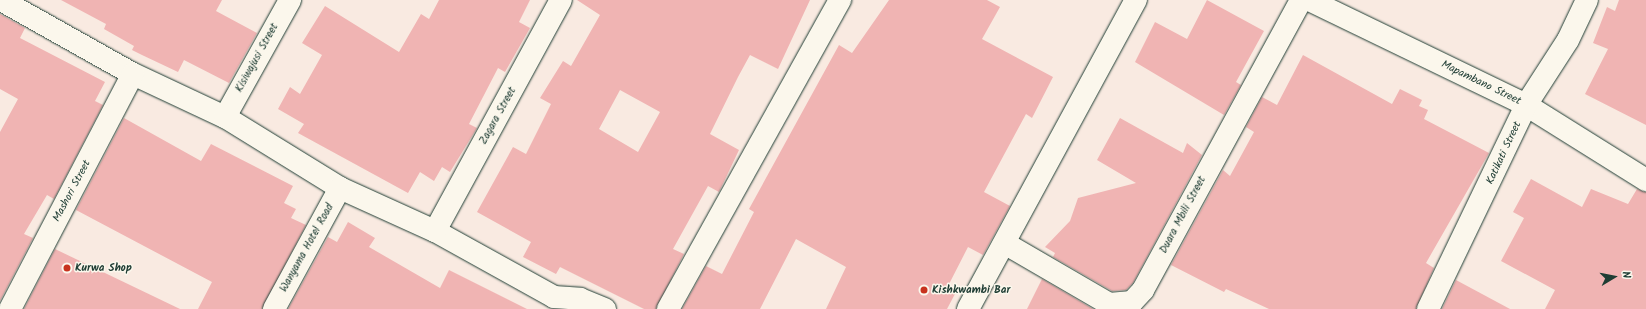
<!DOCTYPE html>
<style>
body{margin:0}
#map{position:relative;width:1646px;height:309px;overflow:hidden;background:#f9eae1;font-family:Kalam,sans-serif}
div>[style]{position:absolute}
.building>*{inset:0;background:#f0b4b3}
.roads{filter:drop-shadow(0 0 1px #1f3d34) drop-shadow(0 0 1px #1f3d34)}
.street>*{height:22px;margin:-11px;padding:0 11px;transform-origin:11px;border-radius:11px;background:#fbf7ec}
.dots>*{width:11px;height:11px;translate:-50% -50%;box-sizing:border-box;border:2px solid #fbf7ec;border-radius:50%}
span{translate:-50% -50%;white-space:nowrap;text-align:center;line-height:1.15;-webkit-text-stroke:3px #fbf7ec;paint-order:stroke}
.street-label{font-size:11px;color:#1f3d34}
.poi-label{font-size:11px;color:#1f3d34;font-weight:700}
.left{translate:0 -50%;text-align:left}
.north{position:absolute;left:1594px;top:257px;width:40px;height:40px;-webkit-text-stroke:3px #fbf7ec;paint-order:stroke;rotate:80deg;font-size:11px;font-weight:700;line-height:16px;text-align:center;color:#1f3d34}
.north::after{content:'';display:block;margin:auto;width:14px;height:18px;background:#1f3d34;clip-path:polygon(50% 0,100% 100%,50% 72%,0 100%)}
</style>
<div id="map">
<div class="building">
<div style="clip-path:polygon(61px 0,222px 0,216px 11px,257px 33px,229px 83px,184px 60px,178px 72px,142px 55px,132px 50px,134px 46px,104px 29px,106px 24px)"></div>
<div style="clip-path:polygon(439px 0,530px 0,519px 22px,530px 28px,505px 72px,498px 68px,469px 124px,477px 128px,450px 172px,442px 167px,434px 181px,420px 172px,408px 193px,298px 133px,304px 124px,278px 109px,290px 87px,300px 94px,322px 55px,302px 43px,325px 6px,399px 52px,421px 14px,429px 19px)"></div>
<div style="clip-path:polygon(evenodd,577px 0,810px 0,778px 69px,750px 55px,738px 77px,710px 134px,739px 150px,719px 192px,708px 186px,673px 249px,684px 254px,656px 309px,644px 309px,560px 267px,556px 274px,523px 257px,531px 242px,477px 212px,513px 147px,526px 154px,551px 104px,540px 98px,563px 61px,571px 66px,600px 15px,577px 0,620px 90px,660px 112px,638px 152px,599px 129px,620px 90px)"></div>
<div style="clip-path:polygon(889px 0,987px 0,1000px 7px,982px 39px,1053px 77px,1032px 118px,1026px 114px,984px 192px,1010px 206px,983px 255px,968px 247px,947px 288px,956px 292px,947px 309px,826px 309px,846px 267px,796px 239px,760px 309px,682px 309px,706px 266px,722px 274px,754px 212px,749px 209px,839px 45px,852px 53px)"></div>
<div style="clip-path:polygon(1207px 0,1264px 31px,1236px 82px,1241px 85px,1224px 115px,1135px 62px,1155px 22px,1187px 39px)"></div>
<div style="clip-path:polygon(1619px 0,1646px 0,1646px 125px,1585px 94px,1608px 49px,1593px 43px,1607px 7px,1615px 11px)"></div>
<div style="clip-path:polygon(0 14px,25px 28px,20px 38px,105px 82px,95px 101px,103px 105px,54px 199px,47px 195px,24px 234px,33px 238px,0 301px,0 132px,18px 99px,0 89px)"></div>
<div style="clip-path:polygon(1303px 55px,1392px 104px,1400px 89px,1422px 100px,1419px 106px,1428px 110px,1424px 119px,1489px 153px,1426px 263px,1434px 268px,1416px 309px,1269px 309px,1226px 289px,1224px 292px,1171px 265px,1223px 170px,1230px 176px,1254px 132px,1246px 127px,1262px 97px,1277px 105px)"></div>
<div style="clip-path:polygon(124px 118px,201px 161px,211px 144px,293px 186px,284px 203px,296px 209px,291px 218px,306px 225px,262px 309px,198px 309px,212px 282px,76px 210px)"></div>
<div style="clip-path:polygon(1120px 118px,1183px 153px,1187px 143px,1202px 155px,1133px 283px,1126px 290px,1112px 291px,1053px 257px,1055px 253px,1045px 247px,1070px 221px,1078px 198px,1136px 183px,1097px 160px)"></div>
<div style="clip-path:polygon(1531px 179px,1582px 207px,1591px 189px,1628px 204px,1637px 189px,1646px 192px,1646px 309px,1545px 309px,1555px 290px,1501px 261px,1524px 218px,1513px 212px)"></div>
<div style="clip-path:polygon(348px 222px,375px 238px,369px 247px,440px 288px,449px 270px,527px 309px,288px 309px,328px 237px,337px 242px)"></div>
<div style="clip-path:polygon(55px 249px,180px 309px,24px 309px)"></div>
<div style="clip-path:polygon(1042px 279px,1093px 309px,1027px 309px)"></div>
<div style="clip-path:polygon(1456px 280px,1510px 309px,1442px 309px)"></div>
</div>
<div class="roads">
<div class="street">
<div style="left:1px;top:0;width:151px;rotate:29.3deg"></div>
<div style="left:133px;top:74px;width:102px;rotate:25.1deg"></div>
<div style="left:225px;top:117px;width:135px;rotate:31.7deg"></div>
<div style="left:340px;top:188px;width:104px;rotate:24.4deg"></div>
<div style="left:435px;top:231px;width:136px;rotate:29deg"></div>
<div style="left:554px;top:297px;width:26px;rotate:4deg"></div>
<div style="left:580px;top:299px;width:27px;rotate:22deg"></div>
<div style="left:1309px;top:0;width:241px;rotate:25.8deg"></div>
<div style="left:1526px;top:105px;width:142px;rotate:32deg"></div>
<div style="left:225px;top:117px;width:134px;rotate:-60.9deg"></div>
<div style="left:435px;top:231px;width:263px;rotate:-61.4deg"></div>
<div style="left:1006px;top:244px;width:119px;rotate:30.2deg"></div>
<div style="left:1109px;top:304px;width:23px;rotate:-5deg"></div>
<div style="left:1132px;top:302px;width:16px;rotate:-47deg"></div>
<div style="left:1143px;top:290px;width:330px;rotate:-61.4deg"></div>
<div style="left:10px;top:309px;width:265px;rotate:-62.4deg"></div>
<div style="left:274px;top:309px;width:138px;rotate:-61.4deg"></div>
<div style="left:668px;top:309px;width:354px;rotate:-60.9deg"></div>
<div style="left:968px;top:309px;width:352px;rotate:-61.5deg"></div>
<div style="left:1428px;top:309px;width:226px;rotate:-64.3deg"></div>
<div style="left:1526px;top:105px;width:77px;rotate:-57.1deg"></div>
<div style="left:1568px;top:40px;width:44px;rotate:-64.6deg"></div>
</div>
</div>
<div class="dots">
<div style="left:67px;top:268px;background:#c8321e"></div>
<div style="left:924px;top:290px;background:#c8321e"></div>
</div>
<div class="street-label">
<span style="left:257px;top:58px;rotate:-61deg">Kisiwajusi Street</span>
<span style="left:1481px;top:83px;rotate:26deg">Mapambano Street</span>
<span style="left:498px;top:116px;rotate:-61deg">Zagara Street</span>
<span style="left:1504px;top:153px;rotate:-65deg">Katikati Street</span>
<span style="left:72px;top:191px;rotate:-62deg">Mashori Street</span>
<span style="left:1183px;top:215px;rotate:-62deg">Duara Mbili Street</span>
<span style="left:307px;top:248px;rotate:-61deg">Wanyama Hotel Road</span>
</div>
<div class="poi-label">
<span class="left" style="left:75px;top:268px">Kurwa Shop</span>
<span class="left" style="left:932px;top:290px">Kishkwambi Bar</span>
</div>
<div class="north">N</div>
</div>
